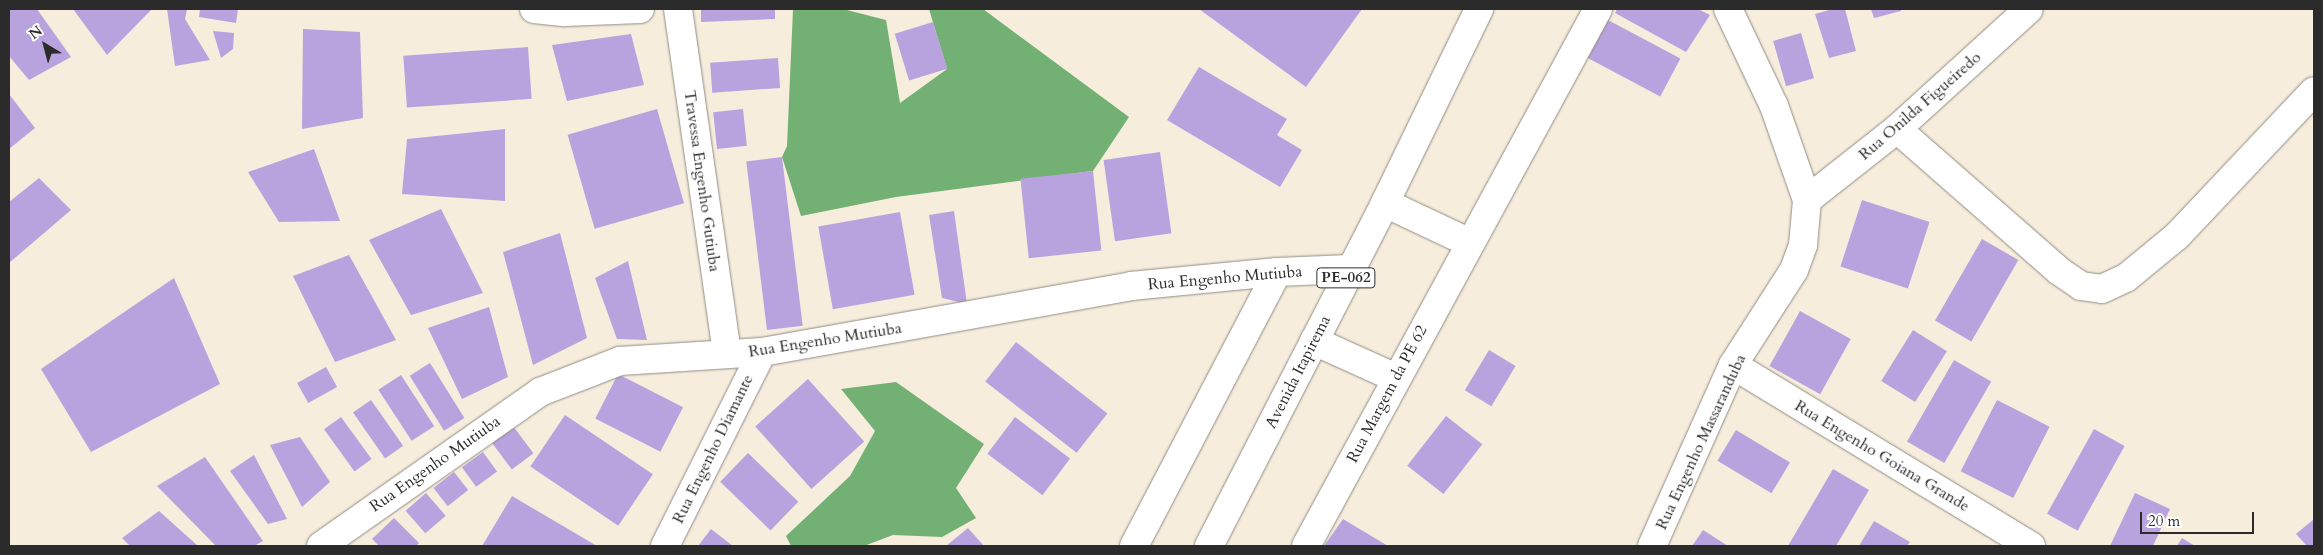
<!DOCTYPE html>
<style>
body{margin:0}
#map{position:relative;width:2323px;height:555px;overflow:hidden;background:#f7eddd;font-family:Cardo,serif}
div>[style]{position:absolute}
.forest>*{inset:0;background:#72b173}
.building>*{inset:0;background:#b9a3df;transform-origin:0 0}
.roads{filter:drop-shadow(0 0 1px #918c84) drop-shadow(0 0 1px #918c84)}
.minor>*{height:28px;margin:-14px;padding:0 14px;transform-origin:14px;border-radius:14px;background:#fff}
.major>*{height:28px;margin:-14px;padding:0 14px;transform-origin:14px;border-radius:14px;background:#fff}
span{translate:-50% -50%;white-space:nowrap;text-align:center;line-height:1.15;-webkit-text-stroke:4px #fff;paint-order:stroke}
.shield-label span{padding:1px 4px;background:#fff;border:1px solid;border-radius:4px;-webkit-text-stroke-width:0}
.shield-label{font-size:15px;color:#2b2b2b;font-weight:700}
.street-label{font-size:16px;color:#2b2b2b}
.frame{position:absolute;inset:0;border:10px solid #2b2b2b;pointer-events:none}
.north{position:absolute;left:20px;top:20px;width:50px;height:50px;-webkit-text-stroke:4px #fff;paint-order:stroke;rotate:323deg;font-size:14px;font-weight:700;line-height:20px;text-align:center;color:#2b2b2b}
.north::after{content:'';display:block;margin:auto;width:18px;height:22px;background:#2b2b2b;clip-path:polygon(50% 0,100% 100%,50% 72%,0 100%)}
.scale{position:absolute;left:2140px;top:512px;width:114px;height:22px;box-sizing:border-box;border:2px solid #2b2b2b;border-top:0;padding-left:6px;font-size:15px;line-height:18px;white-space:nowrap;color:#2b2b2b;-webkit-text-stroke:4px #fff;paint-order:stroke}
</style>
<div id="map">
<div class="forest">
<div style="clip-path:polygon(793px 9px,843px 9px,886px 20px,900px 103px,947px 69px,929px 9px,983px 9px,1129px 117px,1093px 171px,896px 197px,801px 216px,782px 157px,787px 146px)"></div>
<div style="clip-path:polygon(896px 382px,984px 444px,956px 488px,976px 518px,942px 537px,893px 535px,864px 546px,791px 546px,786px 536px,850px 476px,875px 431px,841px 389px)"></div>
</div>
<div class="building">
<div style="clip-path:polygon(9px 9px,37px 9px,71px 57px,29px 80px,9px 56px)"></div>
<div style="clip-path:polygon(73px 9px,152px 9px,107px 55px)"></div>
<div style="clip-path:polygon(167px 9px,187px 9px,185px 19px,210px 60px,175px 66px)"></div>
<div style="clip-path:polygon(200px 9px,238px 9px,236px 23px,199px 17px)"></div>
<div style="clip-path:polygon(701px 9px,775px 9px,775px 19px,701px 22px)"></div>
<div style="clip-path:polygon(1199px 9px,1362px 9px,1306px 87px)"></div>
<div style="clip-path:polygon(1617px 9px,1698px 9px,1710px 15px,1686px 52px,1615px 13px)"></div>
<div style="clip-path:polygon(1833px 9px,1845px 9px,1856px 51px,1829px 58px,1815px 14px)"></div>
<div style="clip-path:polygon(1871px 9px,1901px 9px,1901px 11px,1874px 18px)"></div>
<div style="left:1608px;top:20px;width:82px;height:43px;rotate:28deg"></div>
<div style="left:933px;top:22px;width:49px;height:40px;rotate:73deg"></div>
<div style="clip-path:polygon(303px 29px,360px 32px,363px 118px,302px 129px)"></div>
<div style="clip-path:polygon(213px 31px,234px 33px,233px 49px,221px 58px)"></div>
<div style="left:1801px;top:33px;width:47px;height:29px;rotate:74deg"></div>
<div style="clip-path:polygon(631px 34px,644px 85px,567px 101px,552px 45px)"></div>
<div style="left:528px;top:47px;width:52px;height:125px;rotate:86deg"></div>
<div style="left:778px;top:58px;width:30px;height:68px;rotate:86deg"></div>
<div style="clip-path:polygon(1199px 67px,1287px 119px,1277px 135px,1302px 150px,1280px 187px,1167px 120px)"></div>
<div style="clip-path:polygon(9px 94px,35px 128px,9px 149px)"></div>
<div style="left:657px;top:109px;width:98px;height:93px;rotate:74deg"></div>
<div style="left:743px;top:109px;width:37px;height:30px;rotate:84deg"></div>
<div style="clip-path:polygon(505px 129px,505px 201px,402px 194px,407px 139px)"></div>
<div style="clip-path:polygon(314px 149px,340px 221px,279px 222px,248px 172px)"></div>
<div style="left:1160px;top:152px;width:82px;height:57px;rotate:82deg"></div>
<div style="left:782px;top:157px;width:170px;height:36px;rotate:83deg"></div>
<div style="left:1093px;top:171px;width:80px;height:73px;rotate:84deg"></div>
<div style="clip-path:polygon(39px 178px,71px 210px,9px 263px,9px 202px)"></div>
<div style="left:1862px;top:200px;width:71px;height:70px;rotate:18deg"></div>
<div style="clip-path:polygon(441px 209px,483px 293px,411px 315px,369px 240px)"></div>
<div style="clip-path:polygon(954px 211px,967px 304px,942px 298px,929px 215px)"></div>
<div style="left:900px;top:212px;width:84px;height:83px;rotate:80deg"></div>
<div style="clip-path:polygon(560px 233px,587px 338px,533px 365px,503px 252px)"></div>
<div style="left:1982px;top:239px;width:42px;height:94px;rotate:30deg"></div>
<div style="clip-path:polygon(349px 255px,396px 340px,335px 362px,293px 276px)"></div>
<div style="clip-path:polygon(628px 261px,647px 340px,617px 339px,595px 278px)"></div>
<div style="clip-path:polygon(174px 278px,220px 384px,91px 452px,41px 369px)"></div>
<div style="clip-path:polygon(489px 307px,508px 377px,462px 399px,428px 328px)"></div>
<div style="left:1800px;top:311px;width:58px;height:63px;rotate:29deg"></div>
<div style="left:1913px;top:330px;width:40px;height:60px;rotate:32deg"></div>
<div style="left:1016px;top:342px;width:116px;height:50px;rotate:38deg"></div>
<div style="left:1489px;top:350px;width:31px;height:47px;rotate:31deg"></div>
<div style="left:1954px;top:360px;width:43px;height:94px;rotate:30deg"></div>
<div style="left:430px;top:363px;width:65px;height:24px;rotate:58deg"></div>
<div style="left:326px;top:367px;width:23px;height:33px;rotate:61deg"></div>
<div style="left:618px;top:374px;width:73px;height:50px;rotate:27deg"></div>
<div style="left:401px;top:375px;width:61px;height:27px;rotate:57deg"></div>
<div style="left:808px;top:379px;width:84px;height:71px;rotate:48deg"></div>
<div style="left:371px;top:400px;width:56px;height:22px;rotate:55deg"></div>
<div style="left:1997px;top:400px;width:59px;height:80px;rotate:27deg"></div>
<div style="left:565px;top:415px;width:106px;height:62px;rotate:34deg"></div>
<div style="left:1446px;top:416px;width:46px;height:63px;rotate:38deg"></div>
<div style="left:341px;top:417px;width:52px;height:21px;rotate:54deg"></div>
<div style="left:1015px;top:417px;width:69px;height:46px;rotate:37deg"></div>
<div style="left:513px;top:426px;width:34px;height:27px;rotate:53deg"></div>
<div style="left:2094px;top:429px;width:35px;height:97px;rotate:29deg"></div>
<div style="left:1736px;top:430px;width:63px;height:36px;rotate:31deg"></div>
<div style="clip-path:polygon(300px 437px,330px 482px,302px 507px,270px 445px)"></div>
<div style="left:483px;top:452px;width:24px;height:26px;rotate:54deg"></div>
<div style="left:748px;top:453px;width:70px;height:40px;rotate:44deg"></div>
<div style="clip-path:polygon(254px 455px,287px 519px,268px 524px,230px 471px)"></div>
<div style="clip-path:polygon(205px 457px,263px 541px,254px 546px,216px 546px,157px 486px)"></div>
<div style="clip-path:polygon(1833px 469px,1869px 490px,1836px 546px,1788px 546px)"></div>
<div style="left:454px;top:472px;width:23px;height:26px;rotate:52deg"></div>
<div style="left:426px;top:493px;width:30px;height:27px;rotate:49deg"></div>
<div style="clip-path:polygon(2135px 493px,2170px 509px,2153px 546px,2110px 546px)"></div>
<div style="clip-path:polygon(512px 496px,597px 546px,482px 546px)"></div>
<div style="clip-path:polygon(159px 511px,198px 546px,130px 546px,122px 538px)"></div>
<div style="clip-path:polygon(394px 518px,419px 543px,416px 546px,379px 546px,372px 539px)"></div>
<div style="clip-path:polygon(1343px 519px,1388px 546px,1324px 546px)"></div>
<div style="clip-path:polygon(2314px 519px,2314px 546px,2307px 546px,2296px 534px)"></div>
<div style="clip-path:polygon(1874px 521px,1910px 542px,1907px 546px,1859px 546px)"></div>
<div style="clip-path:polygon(968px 528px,984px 546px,946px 546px)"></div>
<div style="clip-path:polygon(711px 529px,733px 546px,698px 546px)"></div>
<div style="clip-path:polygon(1703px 530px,1728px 546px,1692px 546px)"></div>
<div style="clip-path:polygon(2182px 538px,2195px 546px,2177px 546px)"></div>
</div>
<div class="roads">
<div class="minor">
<div style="left:534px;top:9px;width:31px;rotate:6deg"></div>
<div style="left:565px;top:12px;width:75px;rotate:-2.3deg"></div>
<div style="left:678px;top:9px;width:347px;rotate:81.9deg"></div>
<div style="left:1897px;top:129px;width:215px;rotate:41.2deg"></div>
<div style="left:2059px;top:271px;width:27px;rotate:34deg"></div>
<div style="left:2081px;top:286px;width:21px;rotate:8deg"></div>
<div style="left:2102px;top:289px;width:26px;rotate:-25deg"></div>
<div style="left:2126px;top:278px;width:66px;rotate:-39.5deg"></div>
<div style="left:2177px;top:236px;width:199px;rotate:-46.6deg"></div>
<div style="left:1807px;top:200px;width:115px;rotate:-38.3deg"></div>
<div style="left:1897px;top:129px;width:178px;rotate:-42.3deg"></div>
<div style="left:1385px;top:203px;width:94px;rotate:25.2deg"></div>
<div style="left:1314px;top:341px;width:90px;rotate:24.3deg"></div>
<div style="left:1733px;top:365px;width:349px;rotate:31.3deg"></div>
<div style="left:321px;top:546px;width:268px;rotate:-35.1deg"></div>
<div style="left:540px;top:392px;width:86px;rotate:-21.2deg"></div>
<div style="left:620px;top:361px;width:142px;rotate:-3.6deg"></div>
<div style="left:762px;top:352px;width:375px;rotate:-10.1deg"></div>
<div style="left:1131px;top:286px;width:147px;rotate:-5.5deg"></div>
<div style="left:1277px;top:272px;width:73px;rotate:-2.4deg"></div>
<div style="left:665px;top:546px;width:217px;rotate:-63.4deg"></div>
<div style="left:1134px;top:546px;width:309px;rotate:-62.4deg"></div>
<div style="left:1306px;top:546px;width:611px;rotate:-61.46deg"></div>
<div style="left:1652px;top:546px;width:198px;rotate:-65.9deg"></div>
<div style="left:1733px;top:365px;width:113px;rotate:-57.3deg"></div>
<div style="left:1794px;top:270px;width:27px;rotate:-70deg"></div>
<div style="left:1803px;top:245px;width:45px;rotate:-84.9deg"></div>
<div style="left:1807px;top:200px;width:100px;rotate:-109.3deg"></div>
<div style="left:1774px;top:106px;width:107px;rotate:-115.4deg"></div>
</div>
<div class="major">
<div style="left:1209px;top:546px;width:386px;rotate:-62.8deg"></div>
<div style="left:1385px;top:203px;width:216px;rotate:-64.1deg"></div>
</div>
</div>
<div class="shield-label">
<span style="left:1346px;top:278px">PE-062</span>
</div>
<div class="street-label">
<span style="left:1920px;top:106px;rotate:-41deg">Rua Onilda Figueiredo</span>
<span style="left:702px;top:181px;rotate:82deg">Travessa Engenho Gutiuba</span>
<span style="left:1225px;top:278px;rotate:-5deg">Rua Engenho Mutiuba</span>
<span style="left:825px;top:340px;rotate:-9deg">Rua Engenho Mutiuba</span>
<span style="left:1298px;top:372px;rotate:-63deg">Avenida Itapirema</span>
<span style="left:1387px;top:394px;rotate:-62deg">Rua Margem da PE 62</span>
<span style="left:1701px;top:442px;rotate:-65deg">Rua Engenho Massaranduba</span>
<span style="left:713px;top:449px;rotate:-64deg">Rua Engenho Diamante</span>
<span style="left:1882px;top:456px;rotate:31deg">Rua Engenho Goiana Grande</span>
<span style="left:435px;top:464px;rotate:-35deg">Rua Engenho Mutiuba</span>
</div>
<div class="frame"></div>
<div class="north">N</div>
<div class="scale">20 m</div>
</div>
